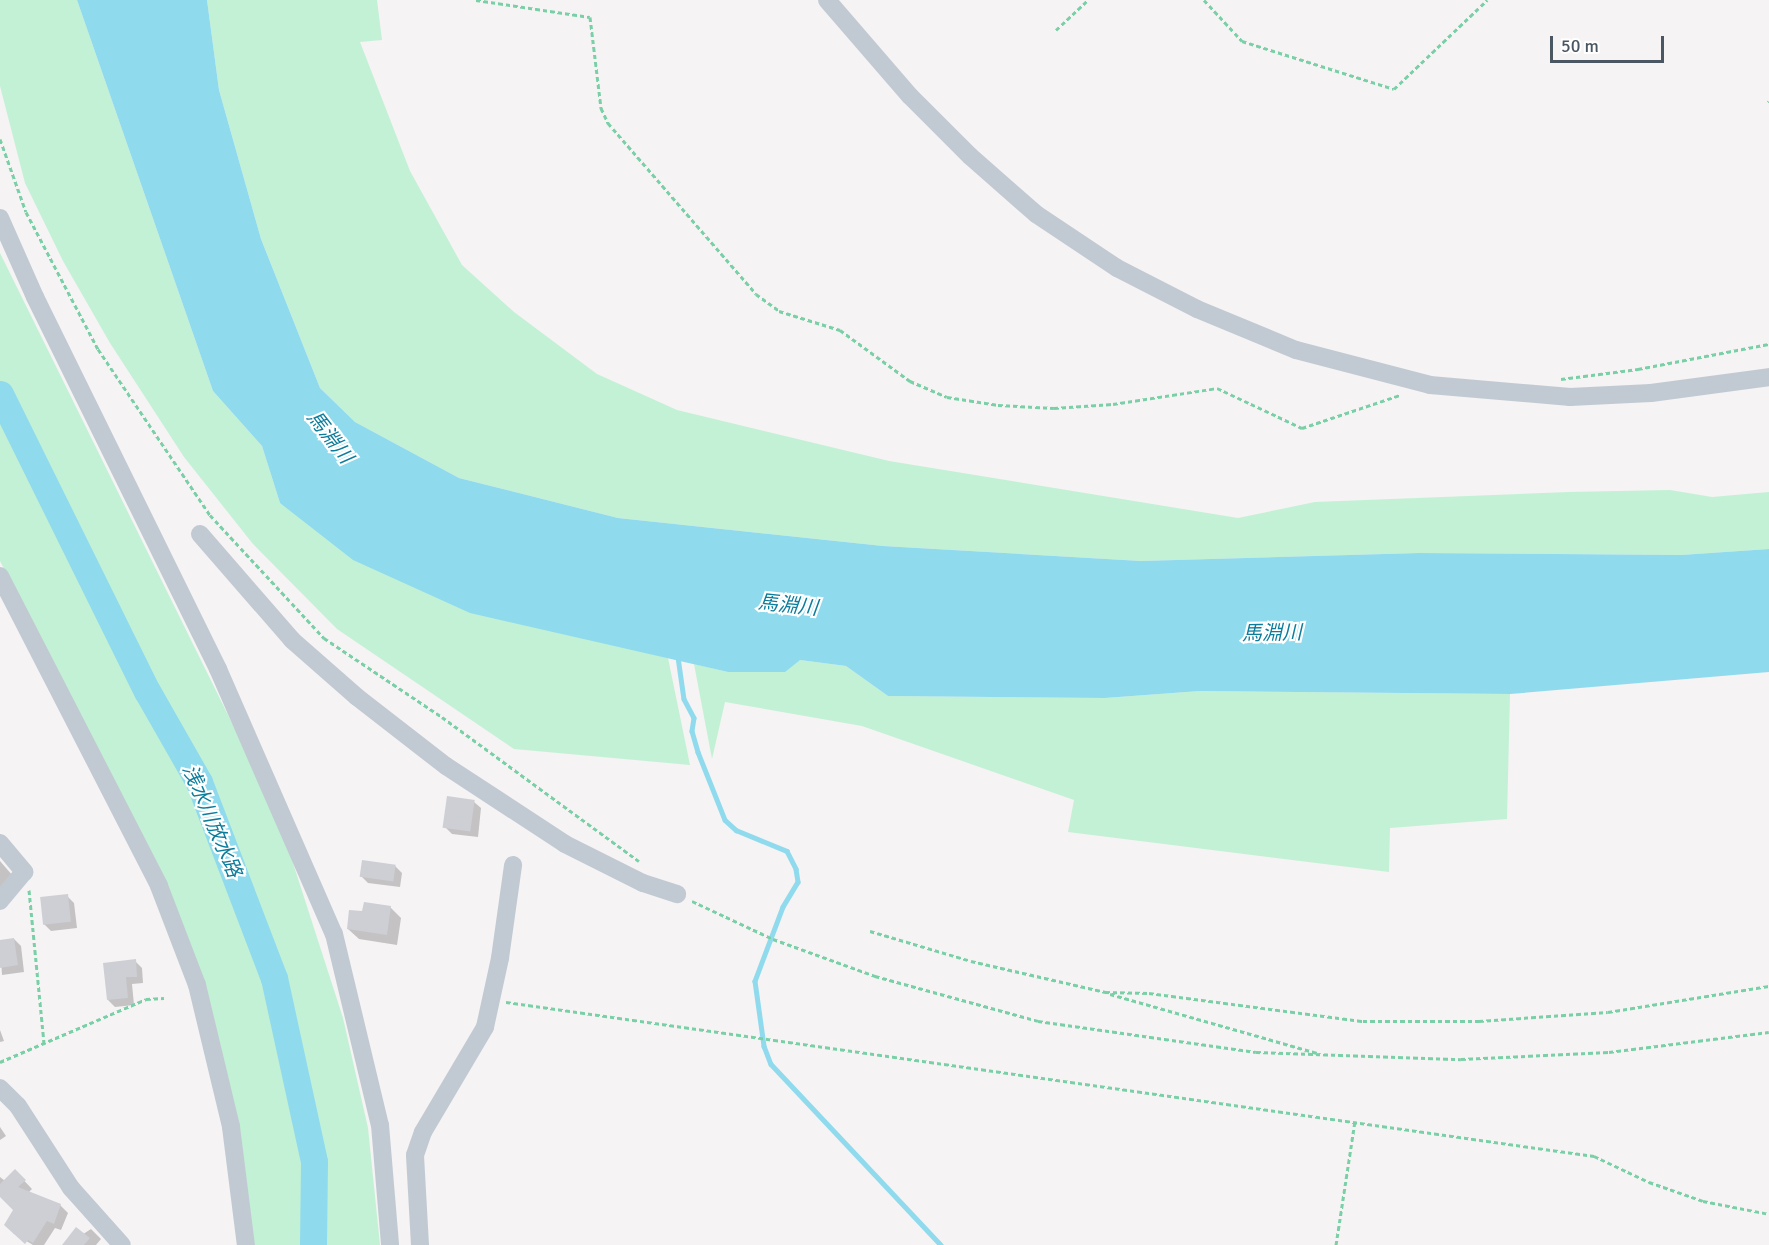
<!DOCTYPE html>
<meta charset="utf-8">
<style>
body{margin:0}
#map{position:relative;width:1769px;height:1245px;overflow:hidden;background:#f5f3f3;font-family:Signika,"Noto Sans JP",sans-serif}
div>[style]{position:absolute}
.green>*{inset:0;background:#c3f1d5}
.water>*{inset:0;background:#90daee}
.shadow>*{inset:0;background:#0003}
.stream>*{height:4.5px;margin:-2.25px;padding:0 2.25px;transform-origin:2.25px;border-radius:2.25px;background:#90daee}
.river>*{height:27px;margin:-13.5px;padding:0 13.5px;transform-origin:13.5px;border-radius:13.5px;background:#90daee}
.building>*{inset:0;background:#cdcfd5;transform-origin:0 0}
.path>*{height:3px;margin-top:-1.5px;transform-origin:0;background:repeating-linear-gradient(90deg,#7ad0a6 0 4.5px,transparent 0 7.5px)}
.minor>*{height:18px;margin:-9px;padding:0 9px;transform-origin:9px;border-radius:9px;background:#c1cad2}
span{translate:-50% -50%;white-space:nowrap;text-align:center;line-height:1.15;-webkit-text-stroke:4.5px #fff;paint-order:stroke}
.water-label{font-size:20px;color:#0c7c9b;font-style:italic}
.scale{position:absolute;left:1550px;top:36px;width:114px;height:27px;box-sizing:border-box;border:3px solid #4a5661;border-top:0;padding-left:8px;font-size:18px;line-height:21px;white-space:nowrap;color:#4a5661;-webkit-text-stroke:4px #fff;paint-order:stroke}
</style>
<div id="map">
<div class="green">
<div style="clip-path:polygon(0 0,77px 0,213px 391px,262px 446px,280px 503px,633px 649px,668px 658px,690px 765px,514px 749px,337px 629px,253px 544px,184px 457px,110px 343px,63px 261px,25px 183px,0 86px)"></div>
<div style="clip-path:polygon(207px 0,377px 0,382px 40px,360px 42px,410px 171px,462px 265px,514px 312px,597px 374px,677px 410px,889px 461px,1238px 518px,1315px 502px,1569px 492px,1670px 490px,1712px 497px,1769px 492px,1769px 549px,1681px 555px,1419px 553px,1141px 561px,883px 546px,618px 518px,459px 478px,355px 422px,320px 388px,261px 239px,219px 90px)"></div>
<div style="clip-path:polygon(0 253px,265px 790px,292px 860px,343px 1018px,368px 1128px,380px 1245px,251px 1245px,202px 985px,119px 794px,0 561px)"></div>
<div style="clip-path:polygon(800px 660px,846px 666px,888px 696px,1105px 698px,1200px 691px,1510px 694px,1507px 819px,1390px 828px,1389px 872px,1068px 832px,1074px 800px,862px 726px,725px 702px,712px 759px,694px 664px,728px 672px)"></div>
</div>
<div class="water">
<div style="clip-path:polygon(77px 0,207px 0,219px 90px,261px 239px,320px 388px,355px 422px,459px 478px,618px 518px,883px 546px,1141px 561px,1419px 553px,1681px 555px,1769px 549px,1769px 672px,1510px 694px,1200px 691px,1105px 698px,888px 696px,846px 666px,800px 660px,785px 672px,728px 672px,470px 613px,353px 560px,280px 503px,262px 446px,213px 391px)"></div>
</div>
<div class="shadow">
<div style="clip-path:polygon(474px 802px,481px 808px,478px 837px,452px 834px,445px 827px)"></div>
<div style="clip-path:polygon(0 861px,19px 883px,0 901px)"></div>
<div style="clip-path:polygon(395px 866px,402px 873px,400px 887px,368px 883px,361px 876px)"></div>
<div style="clip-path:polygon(67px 896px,74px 903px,77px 928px,51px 931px,44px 924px)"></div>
<div style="clip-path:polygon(390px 907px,401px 918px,397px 945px,359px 939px,348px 929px)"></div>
<div style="clip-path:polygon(14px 939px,21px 946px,24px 972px,2px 975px,0 941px)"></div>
<div style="clip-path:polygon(135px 961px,142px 968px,143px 983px,132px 984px,134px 1005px,115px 1007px,108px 1000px)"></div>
<div style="clip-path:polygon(0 1030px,4px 1041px,0 1042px)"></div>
<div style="clip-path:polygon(0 1127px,6px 1136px,0 1140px)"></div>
<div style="clip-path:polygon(15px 1171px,32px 1189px,28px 1193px,60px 1205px,68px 1213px,61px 1230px,55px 1228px,44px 1245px,33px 1245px,13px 1233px,15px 1210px,0 1195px,0 1177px,5px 1181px)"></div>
<div style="clip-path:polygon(91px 1229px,101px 1239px,96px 1245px,66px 1245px)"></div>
</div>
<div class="stream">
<div style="left:678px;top:657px;width:42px;rotate:81.9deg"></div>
<div style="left:684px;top:699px;width:21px;rotate:62deg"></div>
<div style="left:694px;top:718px;width:13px;rotate:99deg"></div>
<div style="left:692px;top:731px;width:22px;rotate:74deg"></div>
<div style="left:698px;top:752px;width:73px;rotate:68.3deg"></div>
<div style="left:725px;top:820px;width:15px;rotate:42deg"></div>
<div style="left:736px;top:830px;width:55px;rotate:22.4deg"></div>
<div style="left:787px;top:851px;width:20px;rotate:63deg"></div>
<div style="left:796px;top:869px;width:13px;rotate:81deg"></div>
<div style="left:798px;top:882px;width:29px;rotate:121deg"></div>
<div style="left:783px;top:907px;width:79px;rotate:110.7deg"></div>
<div style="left:755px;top:981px;width:66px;rotate:82.1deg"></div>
<div style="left:764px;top:1046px;width:19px;rotate:69deg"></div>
<div style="left:771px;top:1064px;width:248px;rotate:46.8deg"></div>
</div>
<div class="river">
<div style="left:0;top:394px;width:331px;rotate:63.7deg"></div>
<div style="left:147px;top:691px;width:105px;rotate:60.3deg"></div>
<div style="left:199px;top:782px;width:210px;rotate:69.1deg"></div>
<div style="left:274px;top:978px;width:188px;rotate:77.7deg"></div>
<div style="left:314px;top:1162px;width:83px;rotate:90.7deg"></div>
</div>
<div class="building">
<div style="left:447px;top:796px;width:28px;height:32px;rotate:8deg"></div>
<div style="left:362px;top:860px;width:34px;height:17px;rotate:8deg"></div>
<div style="left:68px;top:894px;width:28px;height:28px;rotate:84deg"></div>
<div style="clip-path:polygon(364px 902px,391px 906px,387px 935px,347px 929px,349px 910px,362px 911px)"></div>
<div style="clip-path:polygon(14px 938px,18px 965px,0 968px,0 940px)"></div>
<div style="clip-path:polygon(136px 959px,137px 977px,126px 977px,128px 998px,107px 1000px,103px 963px)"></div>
<div style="clip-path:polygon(15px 1169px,26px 1180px,18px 1187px,61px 1204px,54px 1224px,47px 1221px,33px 1243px,28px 1240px,25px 1244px,4px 1225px,13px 1210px,0 1197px,0 1184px)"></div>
<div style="clip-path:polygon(76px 1227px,90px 1238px,84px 1245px,62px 1245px)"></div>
</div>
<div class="path">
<div style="left:476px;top:0;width:115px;rotate:8.5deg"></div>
<div style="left:590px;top:17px;width:92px;rotate:83.1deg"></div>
<div style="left:601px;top:108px;width:17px;rotate:65deg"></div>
<div style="left:608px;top:123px;width:226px;rotate:49.1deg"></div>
<div style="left:756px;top:294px;width:29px;rotate:36deg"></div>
<div style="left:779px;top:311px;width:64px;rotate:17.3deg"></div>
<div style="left:840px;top:330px;width:87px;rotate:36.1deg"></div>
<div style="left:910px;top:381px;width:40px;rotate:23.4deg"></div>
<div style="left:947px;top:397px;width:52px;rotate:8.9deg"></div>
<div style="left:998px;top:405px;width:56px;rotate:3.1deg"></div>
<div style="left:1054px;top:408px;width:59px;rotate:-3.9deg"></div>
<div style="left:1113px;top:404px;width:105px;rotate:-8.7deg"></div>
<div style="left:1217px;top:388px;width:94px;rotate:25.2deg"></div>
<div style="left:1302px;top:428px;width:103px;rotate:-18.6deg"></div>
<div style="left:1204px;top:0;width:56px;rotate:47.2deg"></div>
<div style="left:1242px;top:41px;width:159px;rotate:17.5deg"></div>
<div style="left:1394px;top:89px;width:129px;rotate:-43.7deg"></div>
<div style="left:1056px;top:30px;width:44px;rotate:-43.2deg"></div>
<div style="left:1768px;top:102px;width:1px;rotate:-45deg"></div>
<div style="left:0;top:139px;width:77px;rotate:70.4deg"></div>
<div style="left:26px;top:212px;width:155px;rotate:62.3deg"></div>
<div style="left:98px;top:349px;width:200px;rotate:56deg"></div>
<div style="left:210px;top:515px;width:168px;rotate:47.2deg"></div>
<div style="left:324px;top:638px;width:142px;rotate:33.8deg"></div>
<div style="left:442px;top:717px;width:244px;rotate:36.2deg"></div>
<div style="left:1561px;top:379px;width:78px;rotate:-7.4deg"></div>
<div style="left:1638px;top:369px;width:133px;rotate:-10.8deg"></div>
<div style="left:29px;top:890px;width:154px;rotate:84.4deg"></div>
<div style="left:692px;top:901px;width:89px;rotate:25.1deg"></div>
<div style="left:773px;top:939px;width:109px;rotate:19.9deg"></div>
<div style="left:875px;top:976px;width:169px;rotate:15.4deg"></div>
<div style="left:1038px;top:1021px;width:220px;rotate:8.1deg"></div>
<div style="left:1256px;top:1052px;width:205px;rotate:2deg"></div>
<div style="left:1461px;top:1059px;width:148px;rotate:-2.7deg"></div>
<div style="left:1609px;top:1052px;width:161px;rotate:-7.1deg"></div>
<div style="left:870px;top:931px;width:105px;rotate:16.5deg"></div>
<div style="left:971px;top:961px;width:138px;rotate:13deg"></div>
<div style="left:1105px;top:992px;width:44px;rotate:1.3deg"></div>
<div style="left:1149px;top:993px;width:216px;rotate:7.5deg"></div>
<div style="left:1363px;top:1021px;width:116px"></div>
<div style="left:1479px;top:1021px;width:129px;rotate:-4deg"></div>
<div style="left:1608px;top:1012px;width:163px;rotate:-9.2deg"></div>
<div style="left:1110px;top:994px;width:218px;rotate:15.9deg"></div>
<div style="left:506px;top:1002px;width:1099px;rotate:8.06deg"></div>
<div style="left:1594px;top:1156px;width:61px;rotate:25.3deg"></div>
<div style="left:1649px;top:1182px;width:57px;rotate:19.4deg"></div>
<div style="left:1703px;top:1201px;width:67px;rotate:11.1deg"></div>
<div style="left:0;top:1062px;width:159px;rotate:-23.3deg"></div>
<div style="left:146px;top:999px;width:18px;rotate:-3deg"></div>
<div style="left:1336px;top:1245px;width:125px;rotate:-81.3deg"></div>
</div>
<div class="minor">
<div style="left:827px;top:0;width:127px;rotate:49.2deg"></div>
<div style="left:910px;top:96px;width:85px;rotate:45deg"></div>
<div style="left:970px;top:156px;width:88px;rotate:41.3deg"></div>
<div style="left:1036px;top:214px;width:97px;rotate:33.7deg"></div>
<div style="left:1117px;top:268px;width:90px;rotate:27.1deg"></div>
<div style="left:1197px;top:309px;width:107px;rotate:22.5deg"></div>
<div style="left:1296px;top:350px;width:138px;rotate:14.6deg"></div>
<div style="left:1430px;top:385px;width:141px;rotate:4.9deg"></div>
<div style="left:1570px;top:397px;width:81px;rotate:-2.8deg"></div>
<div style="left:1651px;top:393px;width:119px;rotate:-7.7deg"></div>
<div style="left:0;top:218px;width:86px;rotate:66.1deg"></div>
<div style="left:35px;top:297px;width:415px;rotate:63.8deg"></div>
<div style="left:218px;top:669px;width:289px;rotate:66.4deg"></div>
<div style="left:334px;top:934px;width:196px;rotate:76.5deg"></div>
<div style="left:380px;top:1125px;width:120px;rotate:85.2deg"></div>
<div style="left:200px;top:534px;width:140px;rotate:49deg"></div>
<div style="left:292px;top:640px;width:86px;rotate:41.2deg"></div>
<div style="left:357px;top:697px;width:113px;rotate:37.8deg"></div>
<div style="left:446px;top:766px;width:142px;rotate:33.2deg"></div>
<div style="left:565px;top:844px;width:87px;rotate:26.6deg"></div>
<div style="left:643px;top:883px;width:36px;rotate:18deg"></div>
<div style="left:0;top:576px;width:348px;rotate:62.8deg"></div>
<div style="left:159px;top:886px;width:106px;rotate:69deg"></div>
<div style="left:197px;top:985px;width:146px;rotate:76.5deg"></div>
<div style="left:231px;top:1127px;width:119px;rotate:82.8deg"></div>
<div style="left:0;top:843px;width:38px;rotate:50deg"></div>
<div style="left:24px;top:872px;width:38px;rotate:130deg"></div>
<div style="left:0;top:1088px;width:25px;rotate:45deg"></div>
<div style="left:18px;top:1106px;width:98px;rotate:57.1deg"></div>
<div style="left:71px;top:1188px;width:76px;rotate:48.2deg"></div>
<div style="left:420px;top:1245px;width:90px;rotate:-93.2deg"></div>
<div style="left:415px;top:1155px;width:24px;rotate:-71deg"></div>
<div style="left:423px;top:1132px;width:122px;rotate:-59.4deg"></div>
<div style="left:485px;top:1027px;width:71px;rotate:-77.7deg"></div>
<div style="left:500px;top:958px;width:94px;rotate:-82deg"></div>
</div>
<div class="water-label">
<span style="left:330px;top:437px;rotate:52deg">馬淵川</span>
<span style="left:788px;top:605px;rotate:6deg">馬淵川</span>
<span style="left:1272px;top:633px;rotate:-1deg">馬淵川</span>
<span style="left:212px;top:821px;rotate:67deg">浅水川放水路</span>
</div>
<div class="scale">50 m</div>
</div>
